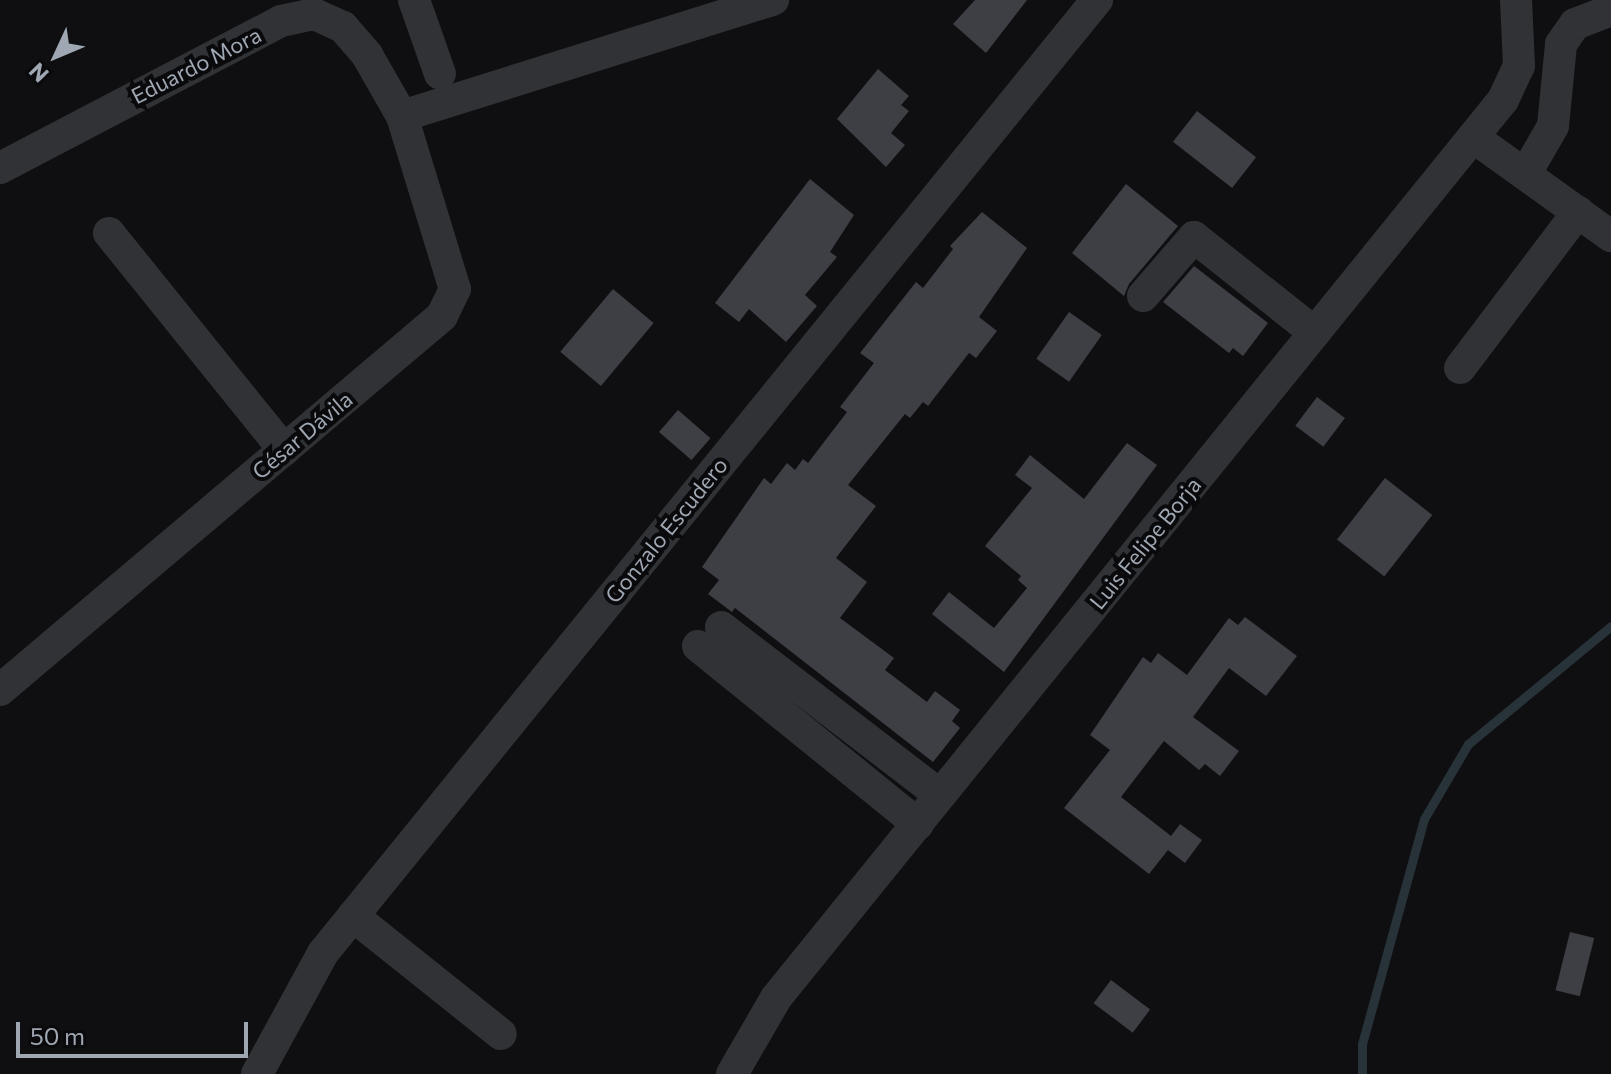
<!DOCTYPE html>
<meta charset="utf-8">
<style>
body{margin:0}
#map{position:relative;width:1611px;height:1074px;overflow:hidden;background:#0f0f11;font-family:Commissioner,sans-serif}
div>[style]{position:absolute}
.stream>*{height:9px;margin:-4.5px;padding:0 4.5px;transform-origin:4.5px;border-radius:4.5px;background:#283339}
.building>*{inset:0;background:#3e3f44;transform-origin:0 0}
.minor>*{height:32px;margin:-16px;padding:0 16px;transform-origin:16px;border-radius:16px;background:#303236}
span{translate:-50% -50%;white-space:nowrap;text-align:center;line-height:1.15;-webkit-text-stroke:8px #0a0a0c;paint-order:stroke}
.street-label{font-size:22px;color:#9fa7b2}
.north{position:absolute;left:16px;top:16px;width:80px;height:80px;-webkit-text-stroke:6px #0a0a0c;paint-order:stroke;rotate:226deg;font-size:22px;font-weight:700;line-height:32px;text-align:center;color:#9fa7b2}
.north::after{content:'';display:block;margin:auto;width:28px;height:36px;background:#9fa7b2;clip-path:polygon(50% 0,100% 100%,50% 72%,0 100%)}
.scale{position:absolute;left:16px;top:1022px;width:232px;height:36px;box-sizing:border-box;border:4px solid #9fa7b2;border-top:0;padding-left:10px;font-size:24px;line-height:28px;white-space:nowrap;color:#9fa7b2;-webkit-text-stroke:6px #0a0a0c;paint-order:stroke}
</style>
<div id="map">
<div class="stream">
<div style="left:1362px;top:1074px;width:30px;rotate:-90deg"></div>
<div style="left:1362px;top:1044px;width:233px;rotate:-74.6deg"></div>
<div style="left:1424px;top:819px;width:87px;rotate:-59.6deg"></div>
<div style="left:1468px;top:744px;width:185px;rotate:-39.5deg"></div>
</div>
<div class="building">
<div style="clip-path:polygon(975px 0,1027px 0,986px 53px,953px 24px)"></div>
<div style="clip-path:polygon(878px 69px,909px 96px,901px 105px,909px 111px,891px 133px,905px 145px,886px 167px,837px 119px)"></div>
<div style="left:1197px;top:111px;width:75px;height:39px;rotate:38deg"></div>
<div style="clip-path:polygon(810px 179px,854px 215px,830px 252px,837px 257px,805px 295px,817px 306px,786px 342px,749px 309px,739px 322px,715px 303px)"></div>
<div style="clip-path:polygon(1126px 184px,1178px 226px,1129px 284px,1124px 296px,1072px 253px)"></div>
<div style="clip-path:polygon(982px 212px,1027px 248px,979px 317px,997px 331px,976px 358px,969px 353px,928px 406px,923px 402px,910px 418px,905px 414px,848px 485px,876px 506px,836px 558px,867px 582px,840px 618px,894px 658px,885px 670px,927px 702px,935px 691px,960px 710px,952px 721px,960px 728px,933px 762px,735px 608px,732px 612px,708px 594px,719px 580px,702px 567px,764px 478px,771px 484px,787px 463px,795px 470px,803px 459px,808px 463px,847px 412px,840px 407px,874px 363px,860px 353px,916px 282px,923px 288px,953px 249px,950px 246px)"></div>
<div style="clip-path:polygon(1194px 266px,1268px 323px,1243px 356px,1233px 348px,1229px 353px,1163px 302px)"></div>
<div style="left:613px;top:289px;width:53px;height:82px;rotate:40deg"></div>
<div style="left:1069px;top:312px;width:40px;height:57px;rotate:35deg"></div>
<div style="left:1317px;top:397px;width:35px;height:36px;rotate:37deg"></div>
<div style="left:678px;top:410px;width:43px;height:29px;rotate:41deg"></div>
<div style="clip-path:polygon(1127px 443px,1157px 465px,1004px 672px,932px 614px,949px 592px,994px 628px,1027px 588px,1018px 580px,1021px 576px,985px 546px,1032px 488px,1015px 475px,1030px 455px,1084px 499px)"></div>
<div style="left:1385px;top:478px;width:60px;height:78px;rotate:38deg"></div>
<div style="clip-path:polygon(1245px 617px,1297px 656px,1266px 696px,1229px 668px,1193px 717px,1239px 751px,1220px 776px,1205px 764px,1199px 770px,1164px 741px,1121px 797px,1171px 836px,1180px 824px,1202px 840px,1185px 863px,1168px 850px,1149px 874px,1064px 808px,1110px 750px,1090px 735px,1143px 657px,1151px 663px,1158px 653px,1187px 675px,1229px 618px,1238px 625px)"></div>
<div style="left:1570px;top:932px;width:25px;height:60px;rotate:14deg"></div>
<div style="left:1111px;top:980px;width:49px;height:29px;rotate:37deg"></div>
</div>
<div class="minor">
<div style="left:414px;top:0;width:78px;rotate:70.6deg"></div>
<div style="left:402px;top:116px;width:389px;rotate:-17.4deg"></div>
<div style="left:1473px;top:137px;width:170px;rotate:35.7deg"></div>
<div style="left:0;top:168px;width:317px;rotate:-27.6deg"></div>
<div style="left:281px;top:21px;width:34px;rotate:-12deg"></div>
<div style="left:314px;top:14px;width:32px;rotate:24deg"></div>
<div style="left:343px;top:27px;width:37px;rotate:49deg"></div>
<div style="left:367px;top:55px;width:70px;rotate:60.2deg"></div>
<div style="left:402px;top:116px;width:181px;rotate:73deg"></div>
<div style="left:455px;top:289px;width:30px;rotate:116deg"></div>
<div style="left:442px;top:316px;width:579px;rotate:139.76deg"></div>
<div style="left:1526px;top:173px;width:54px;rotate:-60.1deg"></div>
<div style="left:1553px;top:126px;width:82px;rotate:-84.4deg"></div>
<div style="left:1561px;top:44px;width:24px;rotate:-55deg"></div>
<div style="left:1575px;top:24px;width:39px;rotate:-21deg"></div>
<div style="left:109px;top:233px;width:279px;rotate:51.1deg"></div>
<div style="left:1143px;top:296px;width:78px;rotate:-49.2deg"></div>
<div style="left:1194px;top:237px;width:154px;rotate:38.4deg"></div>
<div style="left:1460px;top:368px;width:196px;rotate:-52.9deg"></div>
<div style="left:721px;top:627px;width:276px;rotate:37.5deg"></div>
<div style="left:698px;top:646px;width:283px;rotate:39deg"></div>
<div style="left:353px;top:916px;width:189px;rotate:38.6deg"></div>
<div style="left:257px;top:1074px;width:138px;rotate:-61.4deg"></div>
<div style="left:323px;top:953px;width:1228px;rotate:-50.92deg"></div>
<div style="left:732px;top:1074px;width:88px;rotate:-59.9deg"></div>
<div style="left:776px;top:998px;width:1155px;rotate:-51.01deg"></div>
<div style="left:1503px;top:100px;width:38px;rotate:-65deg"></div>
<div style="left:1519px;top:66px;width:66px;rotate:-92.6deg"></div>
</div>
<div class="street-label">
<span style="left:196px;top:65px;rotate:-27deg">Eduardo Mora</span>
<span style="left:302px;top:435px;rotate:-40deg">César Dávila</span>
<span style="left:666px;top:530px;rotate:-51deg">Gonzalo Escudero</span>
<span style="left:1145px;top:543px;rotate:-51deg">Luis Felipe Borja</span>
</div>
<div class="north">N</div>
<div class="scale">50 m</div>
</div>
